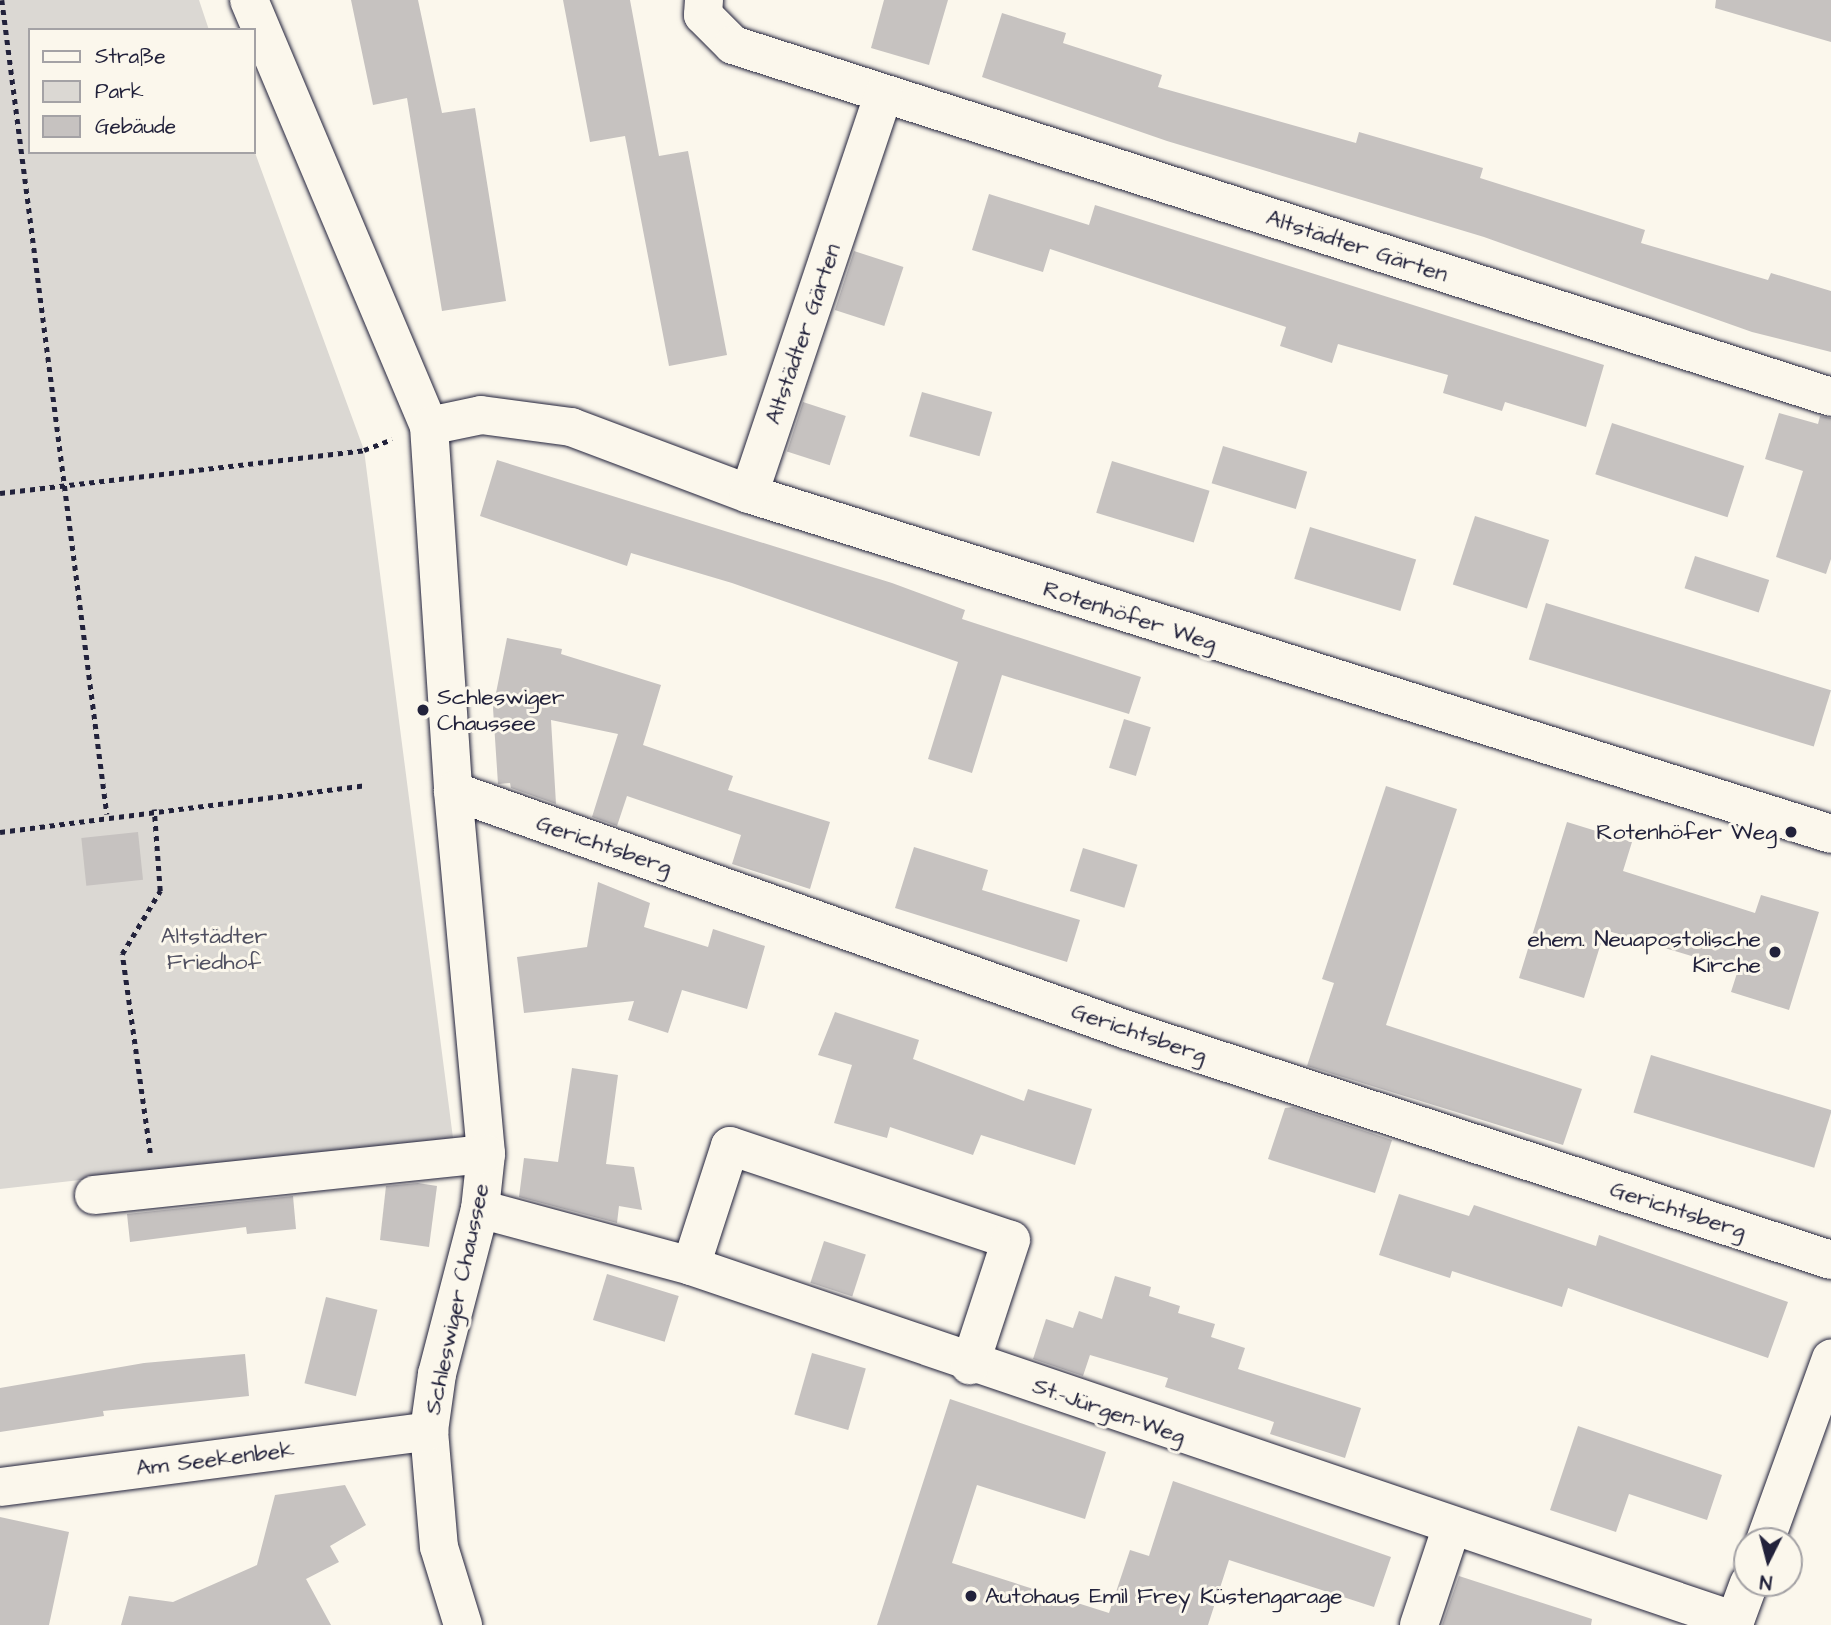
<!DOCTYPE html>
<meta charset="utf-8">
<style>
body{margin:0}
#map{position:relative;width:1831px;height:1625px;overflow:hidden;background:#fbf7ec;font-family:"Architects Daughter",sans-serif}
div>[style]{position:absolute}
.green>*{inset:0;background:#dbd8d3}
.building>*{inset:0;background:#c6c2c0;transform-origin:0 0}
.path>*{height:4.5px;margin-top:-2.25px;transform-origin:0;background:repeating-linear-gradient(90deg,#22223b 0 5px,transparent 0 10px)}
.roads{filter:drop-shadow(0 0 2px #22223b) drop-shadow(0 0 2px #22223b)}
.minor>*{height:38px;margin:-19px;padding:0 19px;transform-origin:19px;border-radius:19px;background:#fbf7ec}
.dots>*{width:19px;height:19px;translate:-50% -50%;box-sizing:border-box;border:4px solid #fbf7ec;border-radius:50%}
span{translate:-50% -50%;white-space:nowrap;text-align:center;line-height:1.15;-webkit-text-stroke:6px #fbf7ec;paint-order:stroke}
.street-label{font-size:23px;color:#22223b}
.poi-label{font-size:23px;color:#22223b}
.left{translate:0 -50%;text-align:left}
.right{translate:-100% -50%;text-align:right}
.park-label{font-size:23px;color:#505061}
.legend{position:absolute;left:28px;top:28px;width:228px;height:126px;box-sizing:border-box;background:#fbf7ec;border:2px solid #a4a2a5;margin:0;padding:9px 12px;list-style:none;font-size:21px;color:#22223b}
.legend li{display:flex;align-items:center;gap:14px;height:35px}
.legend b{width:35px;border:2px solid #a4a2a5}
.north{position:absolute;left:1733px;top:1527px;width:70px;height:70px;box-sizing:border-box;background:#fbf7ec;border:2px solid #a4a2a5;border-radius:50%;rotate:186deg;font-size:19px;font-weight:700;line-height:28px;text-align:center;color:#22223b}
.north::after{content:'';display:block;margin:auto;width:24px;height:32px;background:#22223b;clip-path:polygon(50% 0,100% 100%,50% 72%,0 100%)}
</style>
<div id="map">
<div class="green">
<div style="clip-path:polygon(0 0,199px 0,209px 30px,30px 30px,30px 152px,254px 150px,364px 450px,453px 1138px,0 1189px)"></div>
</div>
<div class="building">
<div style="clip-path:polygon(351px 0,418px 0,442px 113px,475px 108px,506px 301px,442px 311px,407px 98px,373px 105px)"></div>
<div style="clip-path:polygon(563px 0,630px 0,659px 156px,688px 151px,727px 355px,669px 366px,625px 136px,590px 142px)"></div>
<div style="clip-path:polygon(884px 0,948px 0,929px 65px,871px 48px)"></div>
<div style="clip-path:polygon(1716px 0,1831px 0,1831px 42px,1715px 8px)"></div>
<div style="clip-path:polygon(1002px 13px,1066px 33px,1063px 43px,1162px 75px,1158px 87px,1356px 143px,1359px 132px,1483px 168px,1480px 178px,1645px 230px,1641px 243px,1768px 280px,1771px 273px,1831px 291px,1831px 352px,1752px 332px,1484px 237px,1167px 141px,982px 77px)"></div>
<div style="clip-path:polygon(989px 194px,1089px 225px,1095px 205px,1604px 365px,1586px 427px,1505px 402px,1502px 411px,1443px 393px,1448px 375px,1338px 344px,1332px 363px,1280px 346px,1286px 327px,1050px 249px,1043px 272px,972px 250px)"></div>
<div style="left:854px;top:251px;width:52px;height:62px;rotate:18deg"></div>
<div style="left:922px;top:392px;width:73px;height:46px;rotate:16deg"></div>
<div style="left:803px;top:402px;width:45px;height:52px;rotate:18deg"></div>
<div style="clip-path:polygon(1779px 413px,1818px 424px,1820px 416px,1831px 418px,1831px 559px,1826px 574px,1776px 557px,1803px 471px,1765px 459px)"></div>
<div style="left:1612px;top:423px;width:139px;height:54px;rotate:18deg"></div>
<div style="left:1223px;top:446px;width:88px;height:39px;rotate:17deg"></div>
<div style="clip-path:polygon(497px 460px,892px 583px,965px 610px,962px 619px,1141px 677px,1129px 714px,1002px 675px,972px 773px,928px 759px,958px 662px,732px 583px,631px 553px,627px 566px,480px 516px)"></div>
<div style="left:1112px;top:461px;width:102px;height:54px;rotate:17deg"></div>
<div style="left:1475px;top:516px;width:78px;height:72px;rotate:18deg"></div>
<div style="left:1310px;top:527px;width:111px;height:54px;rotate:17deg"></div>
<div style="left:1695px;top:556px;width:78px;height:34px;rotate:18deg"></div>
<div style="left:1546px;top:603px;width:298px;height:59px;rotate:17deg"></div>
<div style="clip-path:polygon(507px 638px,562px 649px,561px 654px,661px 685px,643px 745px,733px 776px,728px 790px,830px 822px,810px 889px,732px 864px,741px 835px,627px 796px,617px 826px,592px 817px,618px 734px,551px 720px,556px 804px,511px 788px,510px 783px,498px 784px,493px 708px)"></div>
<div style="left:1124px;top:719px;width:28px;height:51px;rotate:17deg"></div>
<div style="clip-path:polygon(1386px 786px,1457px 809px,1386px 1025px,1582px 1089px,1563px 1145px,1307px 1066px,1334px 983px,1322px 979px)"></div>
<div style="clip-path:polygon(1567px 822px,1632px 842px,1623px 871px,1755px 913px,1761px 895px,1819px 912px,1789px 1010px,1731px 992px,1738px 970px,1605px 930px,1584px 998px,1519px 978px)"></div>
<div style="left:138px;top:832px;width:48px;height:57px;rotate:84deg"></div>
<div style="clip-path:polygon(914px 847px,988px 870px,982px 890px,1080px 920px,1067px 962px,895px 908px)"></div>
<div style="left:1083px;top:848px;width:57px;height:45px;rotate:17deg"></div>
<div style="clip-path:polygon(598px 882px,650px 903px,644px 927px,708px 947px,713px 929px,765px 946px,747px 1009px,682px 990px,668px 1033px,628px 1020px,634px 1001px,524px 1013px,517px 957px,587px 947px)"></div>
<div style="clip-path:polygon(835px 1012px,919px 1040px,913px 1059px,1024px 1101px,1028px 1089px,1092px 1109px,1075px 1165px,981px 1135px,973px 1155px,890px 1127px,887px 1138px,834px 1123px,852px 1065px,818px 1055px)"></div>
<div style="left:1651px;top:1055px;width:189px;height:60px;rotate:17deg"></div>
<div style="clip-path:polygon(572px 1068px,618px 1075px,606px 1164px,634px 1167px,642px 1210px,619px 1206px,617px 1223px,519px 1197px,524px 1158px,558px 1162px)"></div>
<div style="clip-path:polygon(1293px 1107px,1392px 1140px,1375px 1193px,1268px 1159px,1285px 1108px)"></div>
<div style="clip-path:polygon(418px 1183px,437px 1186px,429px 1247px,380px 1240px,386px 1186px)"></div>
<div style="clip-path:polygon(1399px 1194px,1469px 1216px,1474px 1205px,1596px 1246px,1599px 1235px,1788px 1302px,1768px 1358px,1568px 1288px,1562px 1307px,1452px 1271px,1450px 1278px,1379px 1255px)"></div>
<div style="clip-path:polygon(293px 1196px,296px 1229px,247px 1234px,246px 1227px,130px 1242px,127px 1214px)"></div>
<div style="left:824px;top:1241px;width:44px;height:44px;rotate:18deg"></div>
<div style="left:607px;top:1274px;width:75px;height:48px;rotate:17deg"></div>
<div style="clip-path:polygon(1115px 1276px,1151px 1287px,1149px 1296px,1180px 1306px,1178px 1313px,1215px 1324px,1211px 1337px,1245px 1348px,1238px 1369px,1361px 1408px,1345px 1458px,1270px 1434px,1274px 1422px,1165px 1387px,1168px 1378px,1090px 1355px,1083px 1376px,1033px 1359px,1046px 1319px,1073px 1328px,1079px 1311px,1102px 1319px)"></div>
<div style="left:326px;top:1297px;width:53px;height:89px;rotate:14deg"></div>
<div style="left:812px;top:1353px;width:56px;height:64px;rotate:16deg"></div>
<div style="clip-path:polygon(245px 1354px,249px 1396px,103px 1411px,104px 1416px,0 1432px,0 1388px,144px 1363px)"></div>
<div style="clip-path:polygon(950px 1399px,1106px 1452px,1085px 1519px,977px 1485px,952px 1563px,1109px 1613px,1130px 1550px,1149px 1556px,1173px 1481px,1391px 1557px,1374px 1607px,1229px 1560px,1208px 1625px,877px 1625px)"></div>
<div style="clip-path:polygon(1578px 1426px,1722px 1475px,1707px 1520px,1629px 1494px,1616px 1532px,1550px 1510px)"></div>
<div style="clip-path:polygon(345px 1485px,366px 1525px,330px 1546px,339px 1562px,306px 1579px,331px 1625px,121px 1625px,129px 1596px,173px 1602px,257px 1565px,275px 1495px)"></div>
<div style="clip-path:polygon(0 1517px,69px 1532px,49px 1625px,0 1625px)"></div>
<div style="clip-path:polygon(1459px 1576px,1592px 1619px,1591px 1625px,1442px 1625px)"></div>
</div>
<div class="path">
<div style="left:2px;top:0;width:821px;rotate:82.65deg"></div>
<div style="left:0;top:493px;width:367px;rotate:-6.7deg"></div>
<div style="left:364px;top:450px;width:30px;rotate:-21deg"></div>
<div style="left:0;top:832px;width:368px;rotate:-7.3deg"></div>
<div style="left:150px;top:1153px;width:201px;rotate:-98deg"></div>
<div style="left:122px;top:954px;width:74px;rotate:-58.9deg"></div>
<div style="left:160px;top:891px;width:82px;rotate:-94.2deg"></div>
</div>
<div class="roads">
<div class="minor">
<div style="left:249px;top:0;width:462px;rotate:67.1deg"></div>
<div style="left:429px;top:426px;width:366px;rotate:86.2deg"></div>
<div style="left:453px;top:791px;width:364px;rotate:84.8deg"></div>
<div style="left:486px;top:1154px;width:55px;rotate:96.2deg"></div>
<div style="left:480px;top:1209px;width:171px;rotate:104.6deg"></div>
<div style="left:437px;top:1374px;width:58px;rotate:98deg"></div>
<div style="left:429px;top:1431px;width:116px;rotate:85.1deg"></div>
<div style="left:439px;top:1547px;width:82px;rotate:72.9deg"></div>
<div style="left:704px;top:0;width:15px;rotate:94deg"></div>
<div style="left:703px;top:15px;width:42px;rotate:45deg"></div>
<div style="left:733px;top:45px;width:1153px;rotate:17.77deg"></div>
<div style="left:429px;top:426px;width:53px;rotate:-11.9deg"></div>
<div style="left:481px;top:415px;width:91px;rotate:7.6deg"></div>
<div style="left:571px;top:427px;width:190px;rotate:20.6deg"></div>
<div style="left:749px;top:494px;width:1134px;rotate:17.44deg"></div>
<div style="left:749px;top:494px;width:421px;rotate:-71.4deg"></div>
<div style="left:453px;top:791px;width:715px;rotate:19.52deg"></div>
<div style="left:1127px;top:1030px;width:741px;rotate:18.09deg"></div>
<div style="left:94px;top:1195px;width:394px;rotate:-6deg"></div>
<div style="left:480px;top:1209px;width:219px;rotate:15.1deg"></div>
<div style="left:691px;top:1266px;width:1103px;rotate:18.78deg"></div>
<div style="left:1735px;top:1621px;width:40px;rotate:-69.8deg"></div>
<div style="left:691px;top:1266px;width:126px;rotate:-72deg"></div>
<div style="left:730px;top:1146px;width:296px;rotate:18.5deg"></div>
<div style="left:1011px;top:1240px;width:132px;rotate:108.2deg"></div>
<div style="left:0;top:1487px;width:433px;rotate:-7.4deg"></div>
<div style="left:1765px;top:1541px;width:194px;rotate:-70.1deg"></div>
<div style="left:1419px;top:1625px;width:104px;rotate:-71.6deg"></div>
</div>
</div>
<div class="dots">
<div style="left:423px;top:710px;background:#22223b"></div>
<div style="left:1791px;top:832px;background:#22223b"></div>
<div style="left:1775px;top:952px;background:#22223b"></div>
<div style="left:971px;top:1596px;background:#22223b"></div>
</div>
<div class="street-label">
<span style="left:1357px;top:246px;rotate:18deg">Altstädter Gärten</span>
<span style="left:803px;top:334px;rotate:-71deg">Altstädter Gärten</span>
<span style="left:1130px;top:616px;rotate:18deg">Rotenhöfer Weg</span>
<span style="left:604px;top:845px;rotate:19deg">Gerichtsberg</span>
<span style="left:1139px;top:1033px;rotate:19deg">Gerichtsberg</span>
<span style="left:1678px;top:1210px;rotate:18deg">Gerichtsberg</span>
<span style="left:457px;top:1299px;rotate:-78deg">Schleswiger Chaussee</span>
<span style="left:1109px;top:1411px;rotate:19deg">St.-Jürgen-Weg</span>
<span style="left:215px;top:1459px;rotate:-7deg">Am Seekenbek</span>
</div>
<div class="poi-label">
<span class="left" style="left:437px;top:710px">Schleswiger<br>Chaussee</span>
<span class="right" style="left:1777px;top:832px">Rotenhöfer Weg</span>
<span class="right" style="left:1761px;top:952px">ehem. Neuapostolische<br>Kirche</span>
<span class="left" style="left:985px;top:1596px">Autohaus Emil Frey Küstengarage</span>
</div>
<div class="park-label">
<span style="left:214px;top:949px">Altstädter<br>Friedhof</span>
</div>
<ul class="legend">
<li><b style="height:9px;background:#fbf7ec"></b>Straße</li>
<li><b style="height:19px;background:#dbd8d3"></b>Park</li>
<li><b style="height:19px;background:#c6c2c0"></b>Gebäude</li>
</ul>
<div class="north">N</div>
</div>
